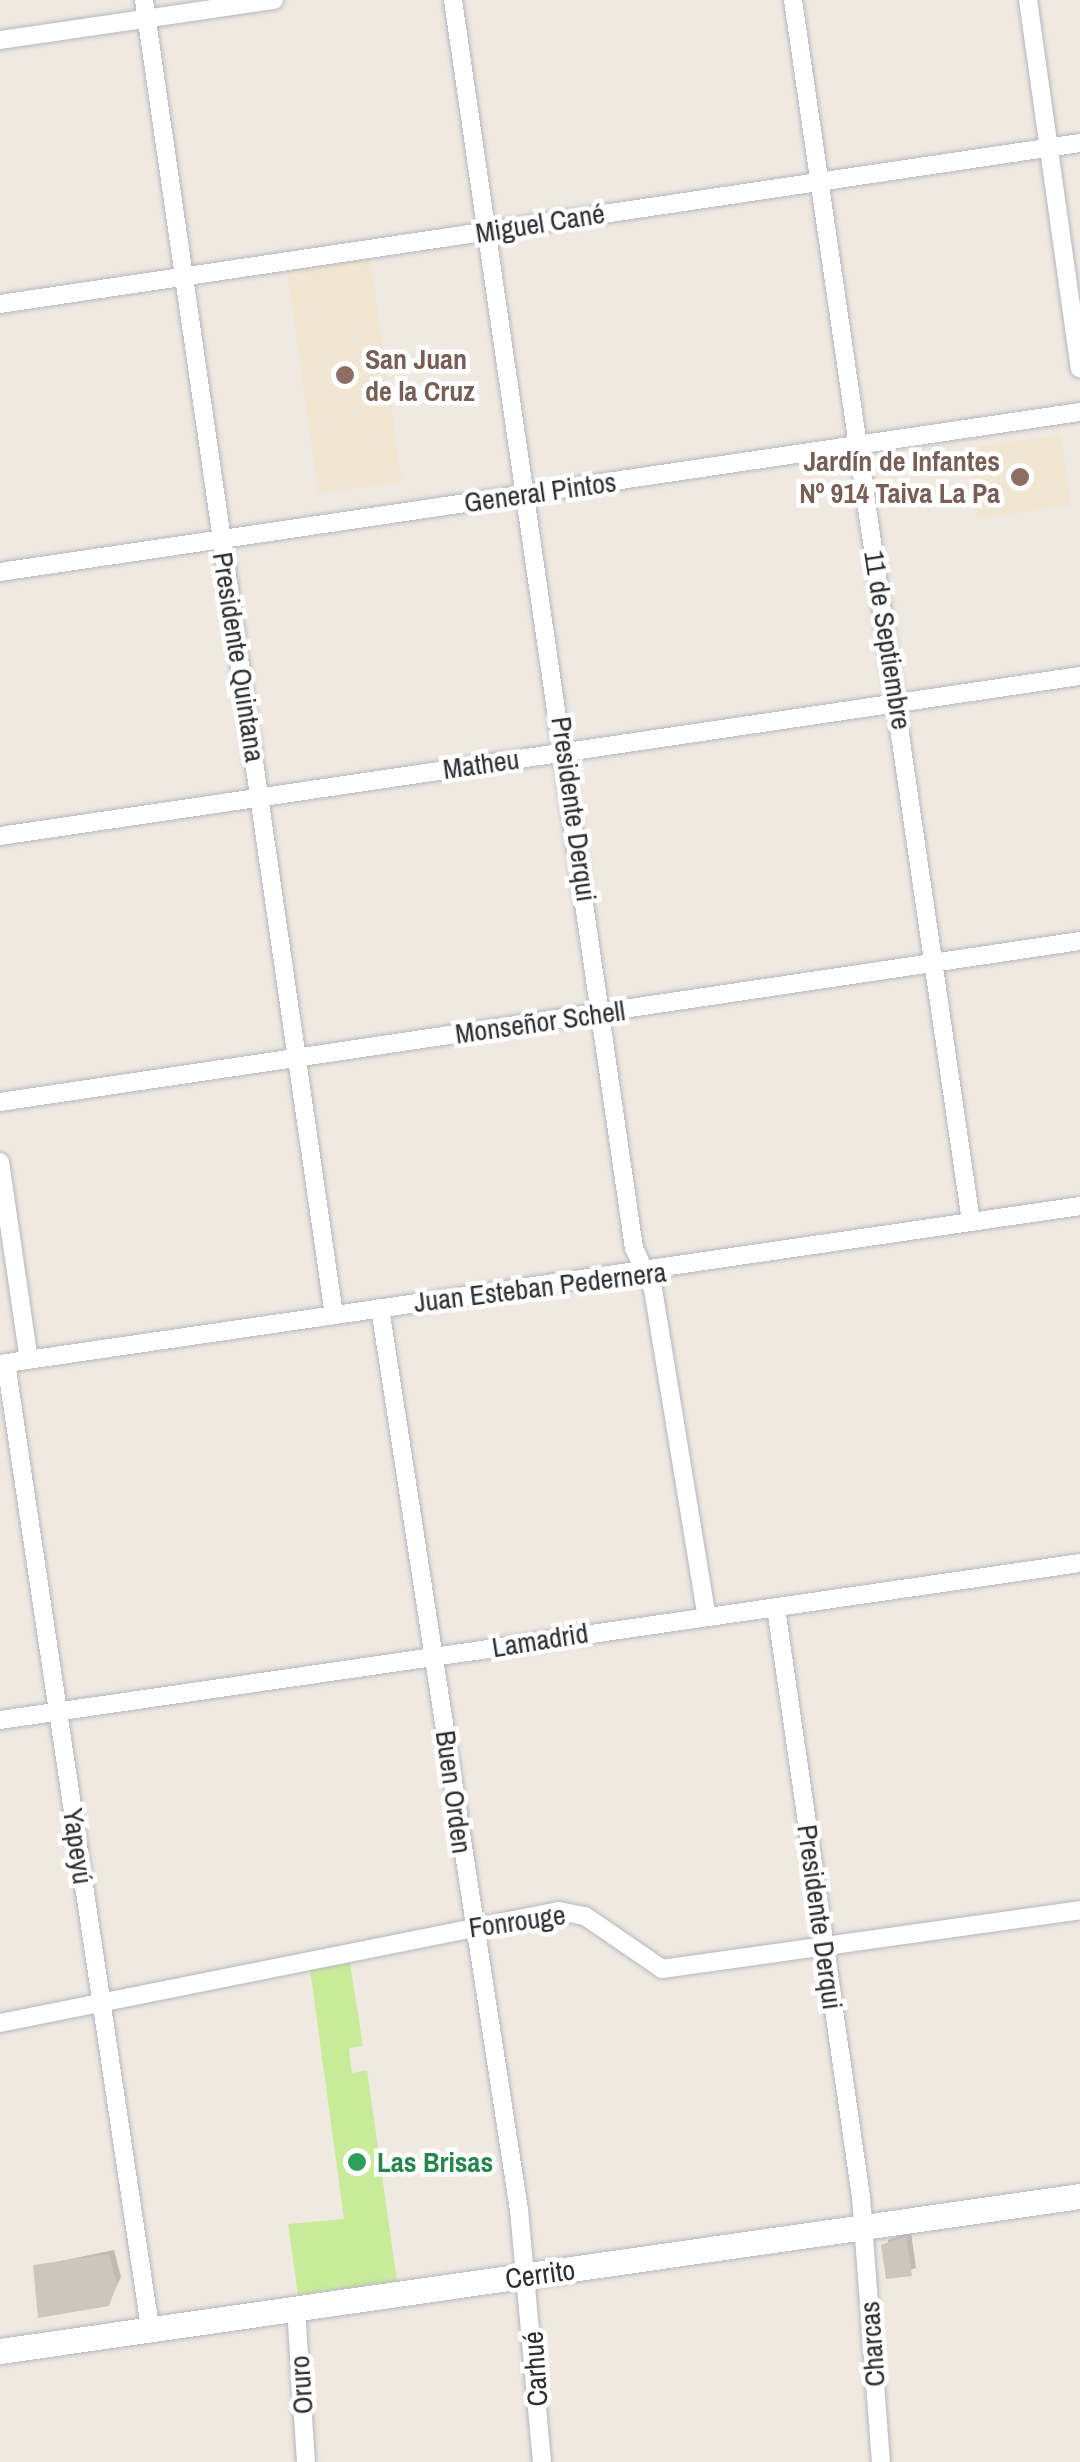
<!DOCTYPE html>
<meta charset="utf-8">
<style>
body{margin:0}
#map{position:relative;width:1080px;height:2462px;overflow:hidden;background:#efe9e1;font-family:"Archivo Narrow",sans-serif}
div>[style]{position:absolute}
.education>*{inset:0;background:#f0e6d1;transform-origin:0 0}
.pitch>*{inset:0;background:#c9ec9a}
.shadow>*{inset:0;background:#0003}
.building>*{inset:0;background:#cbc7bf}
.roads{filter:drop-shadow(0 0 2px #b4b7c1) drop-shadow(0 0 2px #b4b7c1)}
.street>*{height:18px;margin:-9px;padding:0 9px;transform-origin:9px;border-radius:9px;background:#fff}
.secondary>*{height:25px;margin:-12.5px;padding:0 12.5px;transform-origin:12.5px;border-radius:12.5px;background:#fff}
.dots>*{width:28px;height:28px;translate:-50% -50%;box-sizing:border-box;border:5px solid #fff;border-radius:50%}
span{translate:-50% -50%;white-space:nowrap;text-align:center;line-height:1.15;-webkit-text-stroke:9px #fff;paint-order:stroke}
.street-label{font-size:28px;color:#2e2e2e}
.education-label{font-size:28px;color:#785e54;font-weight:700}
.left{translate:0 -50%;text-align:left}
.right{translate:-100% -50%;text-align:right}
.leisure-label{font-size:28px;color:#27864d;font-weight:700}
</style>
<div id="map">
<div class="education">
<div style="left:370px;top:257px;width:227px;height:84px;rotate:82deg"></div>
<div style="left:1061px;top:435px;width:71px;height:94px;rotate:82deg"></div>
</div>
<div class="pitch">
<div style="clip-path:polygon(350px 1963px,363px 2046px,349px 2048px,352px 2073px,367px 2070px,397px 2281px,298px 2295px,288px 2224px,344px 2219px,310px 1969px)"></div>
</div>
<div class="shadow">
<div style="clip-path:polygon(911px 2232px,916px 2268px,888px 2276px,888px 2240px)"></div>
<div style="clip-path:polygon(114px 2250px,121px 2277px,108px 2304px,36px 2266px)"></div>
</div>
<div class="building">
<div style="clip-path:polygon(906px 2236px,912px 2276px,886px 2279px,881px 2245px)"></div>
<div style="clip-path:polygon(109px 2254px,117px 2284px,109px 2306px,38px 2318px,33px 2265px)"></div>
</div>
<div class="roads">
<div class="street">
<div style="left:144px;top:0;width:1329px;rotate:81.78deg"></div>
<div style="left:453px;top:0;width:1261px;rotate:81.75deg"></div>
<div style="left:634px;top:1248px;width:45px;rotate:65.1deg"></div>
<div style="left:653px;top:1289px;width:329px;rotate:80.7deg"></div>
<div style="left:793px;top:0;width:1234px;rotate:81.71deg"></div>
<div style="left:1028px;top:0;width:372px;rotate:82deg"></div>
<div style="left:0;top:40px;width:277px;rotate:-8.3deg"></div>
<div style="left:0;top:304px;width:1092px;rotate:-8.48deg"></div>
<div style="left:0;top:572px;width:1092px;rotate:-8.43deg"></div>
<div style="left:0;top:836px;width:1092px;rotate:-8.43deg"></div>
<div style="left:0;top:1102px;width:1092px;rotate:-8.48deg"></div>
<div style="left:0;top:1162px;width:200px;rotate:81.7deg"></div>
<div style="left:380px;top:1308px;width:913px;rotate:81.24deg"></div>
<div style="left:519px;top:2210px;width:253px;rotate:84.8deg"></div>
<div style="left:6px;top:1363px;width:976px;rotate:81.51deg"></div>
<div style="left:0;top:1364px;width:1091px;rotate:-8.32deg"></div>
<div style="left:776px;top:1608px;width:595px;rotate:81.79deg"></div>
<div style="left:861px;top:2197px;width:266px;rotate:85.7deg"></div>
<div style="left:0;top:1720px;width:1091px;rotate:-8.27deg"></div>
<div style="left:0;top:2023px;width:570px;rotate:-11.33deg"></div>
<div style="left:559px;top:1911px;width:26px;rotate:11deg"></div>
<div style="left:585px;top:1916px;width:93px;rotate:34.5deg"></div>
<div style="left:662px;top:1969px;width:422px;rotate:-8deg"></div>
<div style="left:296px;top:2308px;width:154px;rotate:86.3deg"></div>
</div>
<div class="secondary">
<div style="left:0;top:2351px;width:1091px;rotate:-8.17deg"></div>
</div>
</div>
<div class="dots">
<div style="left:345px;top:375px;background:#8d6e63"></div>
<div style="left:1020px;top:477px;background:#8d6e63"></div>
<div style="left:357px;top:2162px;background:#2e9e5b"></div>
</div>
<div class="street-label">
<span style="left:540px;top:223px;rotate:-9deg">Miguel Cané</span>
<span style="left:540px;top:492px;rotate:-8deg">General Pintos</span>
<span style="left:888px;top:640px;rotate:81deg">11 de Septiembre</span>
<span style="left:239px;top:657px;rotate:81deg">Presidente Quintana</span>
<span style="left:481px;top:764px;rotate:-8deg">Matheu</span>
<span style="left:574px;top:809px;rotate:82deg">Presidente Derqui</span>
<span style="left:540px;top:1022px;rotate:-8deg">Monseñor Schell</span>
<span style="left:540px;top:1287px;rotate:-7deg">Juan Esteban Pedernera</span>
<span style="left:540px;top:1640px;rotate:-9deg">Lamadrid</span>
<span style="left:454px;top:1792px;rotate:82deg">Buen Orden</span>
<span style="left:78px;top:1846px;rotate:82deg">Yapeyú</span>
<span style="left:820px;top:1917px;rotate:82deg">Presidente Derqui</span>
<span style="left:517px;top:1921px;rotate:-8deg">Fonrouge</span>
<span style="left:540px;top:2274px;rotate:-8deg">Cerrito</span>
<span style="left:872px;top:2344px;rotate:-94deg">Charcas</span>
<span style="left:535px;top:2369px;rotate:-94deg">Carhué</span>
<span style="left:301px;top:2385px;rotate:-94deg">Oruro</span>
</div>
<div class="education-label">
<span class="left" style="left:365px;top:375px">San Juan<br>de la Cruz</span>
<span class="right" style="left:1000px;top:477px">Jardín de Infantes<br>Nº 914 Taiva La Pa</span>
</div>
<div class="leisure-label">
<span class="left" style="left:377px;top:2162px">Las Brisas</span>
</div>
</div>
